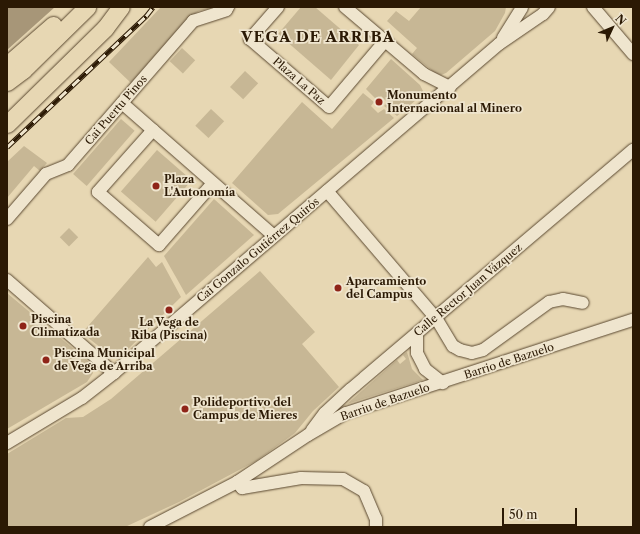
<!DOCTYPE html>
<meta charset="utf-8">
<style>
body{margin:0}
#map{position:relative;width:640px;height:534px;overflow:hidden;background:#e7d7b3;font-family:"Libre Caslon Text",serif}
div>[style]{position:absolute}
.green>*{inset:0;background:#c7b795;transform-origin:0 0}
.water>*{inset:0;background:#a79678}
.roads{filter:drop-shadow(0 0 1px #5a4830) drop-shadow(0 0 1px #5a4830)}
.minor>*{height:12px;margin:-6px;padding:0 6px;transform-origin:6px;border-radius:6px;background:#efe5ce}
.highway>*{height:17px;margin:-8.5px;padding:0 8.5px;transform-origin:8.5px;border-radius:8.5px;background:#e7d7b3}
.rail>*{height:4.5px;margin-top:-2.25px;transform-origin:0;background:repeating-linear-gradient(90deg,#efe5ce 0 9px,#2b1904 0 18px);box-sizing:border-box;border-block:1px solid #2b1904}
.dots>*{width:11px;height:11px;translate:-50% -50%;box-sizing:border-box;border:2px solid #efe5ce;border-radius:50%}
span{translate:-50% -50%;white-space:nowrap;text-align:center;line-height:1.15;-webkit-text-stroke:3.5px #efe5ce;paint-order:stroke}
.street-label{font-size:11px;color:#2b1904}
.poi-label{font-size:11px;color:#2b1904;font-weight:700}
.left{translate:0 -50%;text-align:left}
.district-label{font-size:15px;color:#2b1904;font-weight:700;letter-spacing:1px}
.frame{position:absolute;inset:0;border:8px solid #2b1904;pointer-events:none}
.north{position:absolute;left:592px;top:8px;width:40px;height:40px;-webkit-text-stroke:3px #efe5ce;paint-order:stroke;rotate:46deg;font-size:11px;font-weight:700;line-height:16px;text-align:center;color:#2b1904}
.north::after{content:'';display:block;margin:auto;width:14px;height:18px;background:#2b1904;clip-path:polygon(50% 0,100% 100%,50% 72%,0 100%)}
.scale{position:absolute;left:502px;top:508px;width:75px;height:18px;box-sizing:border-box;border:2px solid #2b1904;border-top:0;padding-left:5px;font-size:12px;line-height:14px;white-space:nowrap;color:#2b1904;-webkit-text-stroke:3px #efe5ce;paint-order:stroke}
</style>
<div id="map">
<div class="green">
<div style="clip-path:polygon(161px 7px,216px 7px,199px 11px,187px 19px,131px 83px,109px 62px)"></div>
<div style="clip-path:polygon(301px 7px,315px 7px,359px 45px,331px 80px,278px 34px)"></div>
<div style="clip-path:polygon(421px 7px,506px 7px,505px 13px,495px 31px,446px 73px,441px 75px,435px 73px,412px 54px,417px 48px,387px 21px,396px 11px,409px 21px)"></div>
<div style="left:182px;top:48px;width:18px;height:18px;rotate:43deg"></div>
<div style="clip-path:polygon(391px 59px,420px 85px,423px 91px,422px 95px,397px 116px,384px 106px,387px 102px,381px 96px,377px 100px,366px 89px)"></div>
<div style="left:245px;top:71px;width:18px;height:22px;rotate:43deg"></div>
<div style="clip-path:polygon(363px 93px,374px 102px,371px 106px,378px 113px,384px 109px,394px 118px,278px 214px,268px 215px,232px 183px,302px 102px,332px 129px)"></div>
<div style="left:211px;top:109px;width:18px;height:23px;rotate:43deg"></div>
<div style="left:121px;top:119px;width:18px;height:73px;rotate:41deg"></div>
<div style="clip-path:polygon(24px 146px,47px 163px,40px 171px,34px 166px,7px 198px,7px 162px)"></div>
<div style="left:157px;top:150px;width:46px;height:55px;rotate:41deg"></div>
<div style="clip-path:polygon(214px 199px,254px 235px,186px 295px,164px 256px)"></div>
<div style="left:69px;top:228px;width:13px;height:13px;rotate:45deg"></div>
<div style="clip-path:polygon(148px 257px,156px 267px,162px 262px,181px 297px,120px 357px,115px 359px,82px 333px)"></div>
<div style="clip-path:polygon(260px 271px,315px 332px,302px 344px,339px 387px,313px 411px,295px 433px,256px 461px,179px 502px,125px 527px,7px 527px,7px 454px,66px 418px,83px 417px,111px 399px)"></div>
<div style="clip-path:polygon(7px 293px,82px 356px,90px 363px,93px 373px,87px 382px,7px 429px)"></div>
<div style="clip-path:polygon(407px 352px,412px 369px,423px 380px,347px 404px,397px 360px,400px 364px,406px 359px,403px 355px)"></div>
</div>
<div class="water">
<div style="clip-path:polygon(7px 7px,55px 7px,7px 50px)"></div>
</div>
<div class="roads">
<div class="minor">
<div style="left:278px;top:7px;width:43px;rotate:131.2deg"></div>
<div style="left:250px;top:39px;width:104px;rotate:40.7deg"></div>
<div style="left:329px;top:107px;width:87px;rotate:-49.7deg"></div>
<div style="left:345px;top:7px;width:104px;rotate:40.3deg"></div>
<div style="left:424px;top:74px;width:29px;rotate:27deg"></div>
<div style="left:593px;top:7px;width:62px;rotate:49.6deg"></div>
<div style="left:503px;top:38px;width:36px;rotate:-58deg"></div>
<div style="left:122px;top:103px;width:202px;rotate:41.2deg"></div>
<div style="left:153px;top:130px;width:83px;rotate:131.6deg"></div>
<div style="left:98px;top:192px;width:81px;rotate:41deg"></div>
<div style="left:159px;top:245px;width:82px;rotate:-48.9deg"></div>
<div style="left:327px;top:191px;width:167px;rotate:49.4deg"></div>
<div style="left:436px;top:318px;width:33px;rotate:59deg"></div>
<div style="left:453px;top:346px;width:8px;rotate:30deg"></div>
<div style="left:460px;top:350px;width:12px;rotate:14deg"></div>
<div style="left:472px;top:353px;width:11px;rotate:-15deg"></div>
<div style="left:483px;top:350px;width:82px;rotate:-36deg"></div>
<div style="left:549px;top:302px;width:14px;rotate:-12deg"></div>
<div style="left:563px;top:299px;width:20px;rotate:11deg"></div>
<div style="left:7px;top:219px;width:60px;rotate:-49.1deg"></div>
<div style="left:46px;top:174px;width:24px;rotate:-22deg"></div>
<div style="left:68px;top:165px;width:191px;rotate:-49deg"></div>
<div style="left:193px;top:21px;width:35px;rotate:-18deg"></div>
<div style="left:226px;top:10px;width:4px;rotate:-56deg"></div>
<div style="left:7px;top:280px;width:142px;rotate:41deg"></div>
<div style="left:417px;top:333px;width:20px;rotate:90deg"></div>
<div style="left:417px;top:353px;width:18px;rotate:63deg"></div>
<div style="left:425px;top:369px;width:23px;rotate:38deg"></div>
<div style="left:312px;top:430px;width:21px;rotate:-53deg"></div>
<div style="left:325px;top:413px;width:35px;rotate:-43deg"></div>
<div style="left:351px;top:389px;width:370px;rotate:-40.3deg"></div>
<div style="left:7px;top:443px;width:87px;rotate:-31deg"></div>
<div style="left:82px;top:398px;width:41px;rotate:-38deg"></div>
<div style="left:114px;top:373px;width:506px;rotate:-40.52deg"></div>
<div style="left:499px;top:44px;width:53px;rotate:-34.3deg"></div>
<div style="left:543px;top:14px;width:9px;rotate:-49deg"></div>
<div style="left:237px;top:482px;width:8px;rotate:50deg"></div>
<div style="left:242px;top:488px;width:60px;rotate:-9.6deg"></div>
<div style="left:301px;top:478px;width:42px;rotate:1.4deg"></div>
<div style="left:343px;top:479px;width:24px;rotate:30deg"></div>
<div style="left:364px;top:491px;width:30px;rotate:67deg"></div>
<div style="left:376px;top:519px;width:8px;rotate:90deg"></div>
<div style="left:150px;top:527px;width:98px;rotate:-27.3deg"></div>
<div style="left:237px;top:482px;width:85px;rotate:-33.5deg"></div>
<div style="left:308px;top:435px;width:44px;rotate:-30.1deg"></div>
<div style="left:346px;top:413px;width:302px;rotate:-18deg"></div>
</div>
<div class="highway">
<div style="left:7px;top:65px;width:61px;rotate:-41deg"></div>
<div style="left:7px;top:82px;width:20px;rotate:-37deg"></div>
<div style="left:23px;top:70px;width:90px;rotate:-44.5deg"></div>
<div style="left:7px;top:124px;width:137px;rotate:-44.4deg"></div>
<div style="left:105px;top:28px;width:26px;rotate:-53deg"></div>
</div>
</div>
<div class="rail">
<div style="left:7px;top:147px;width:191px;rotate:-43.3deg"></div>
<div style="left:146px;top:16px;width:11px;rotate:-52deg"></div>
</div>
<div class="dots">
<div style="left:379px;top:102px;background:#8f2418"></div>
<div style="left:156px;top:186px;background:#8f2418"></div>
<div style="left:338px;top:288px;background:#8f2418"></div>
<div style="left:169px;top:310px;background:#8f2418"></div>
<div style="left:23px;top:326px;background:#8f2418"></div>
<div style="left:46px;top:360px;background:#8f2418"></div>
<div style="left:185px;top:409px;background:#8f2418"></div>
</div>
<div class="street-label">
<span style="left:299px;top:81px;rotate:41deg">Plaza La Paz</span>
<span style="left:116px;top:110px;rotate:-49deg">Cai Puertu Pinos</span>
<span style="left:258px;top:250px;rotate:-40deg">Cai Gonzalo Gutiérrez Quirós</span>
<span style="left:468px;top:290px;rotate:-40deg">Calle Rector Juan Vázquez</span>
<span style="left:509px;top:361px;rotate:-18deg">Barrio de Bazuelo</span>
<span style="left:385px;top:402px;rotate:-19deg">Barriu de Bazuelo</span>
</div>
<div class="poi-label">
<span class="left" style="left:387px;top:102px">Monumento<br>Internacional al Minero</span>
<span class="left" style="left:164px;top:186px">Plaza<br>L'Autonomía</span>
<span class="left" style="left:346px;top:288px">Aparcamiento<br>del Campus</span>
<span class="left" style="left:31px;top:326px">Piscina<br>Climatizada</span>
<span style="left:169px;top:329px">La Vega de<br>Riba (Piscina)</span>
<span class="left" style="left:54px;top:360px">Piscina Municipal<br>de Vega de Arriba</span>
<span class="left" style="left:193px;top:409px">Polideportivo del<br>Campus de Mieres</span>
</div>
<div class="district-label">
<span style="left:318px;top:37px">VEGA DE ARRIBA</span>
</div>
<div class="frame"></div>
<div class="north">N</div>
<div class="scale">50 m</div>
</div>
